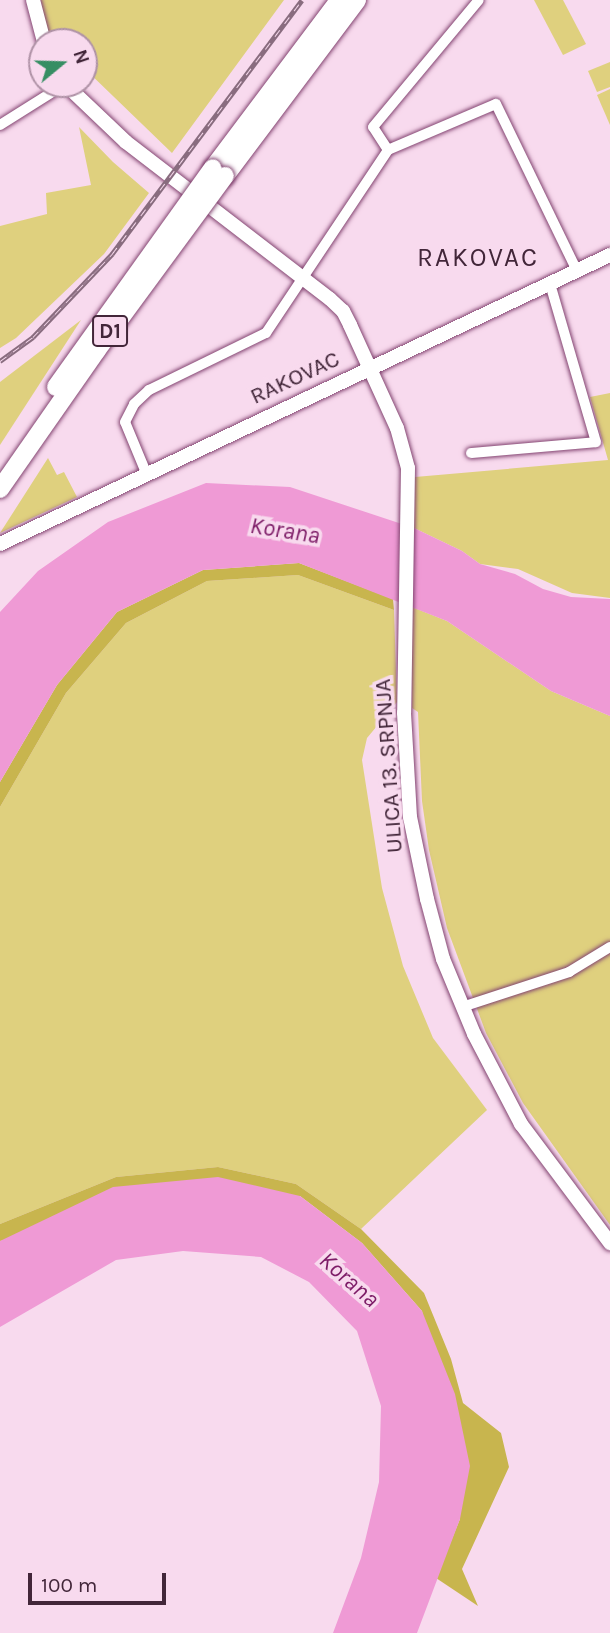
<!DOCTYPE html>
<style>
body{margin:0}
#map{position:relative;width:610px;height:1633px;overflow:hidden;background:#f8daee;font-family:Karla,sans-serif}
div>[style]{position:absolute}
.green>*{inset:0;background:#dfd07e}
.forest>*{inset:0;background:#c8b54e}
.water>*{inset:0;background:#ef9ad5}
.roads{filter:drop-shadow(0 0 2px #834471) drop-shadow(0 0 2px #834471)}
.street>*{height:10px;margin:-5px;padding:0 5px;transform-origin:5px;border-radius:5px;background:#fff}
.secondary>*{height:14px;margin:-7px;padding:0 7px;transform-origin:7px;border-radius:7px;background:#fff}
.highway>*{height:18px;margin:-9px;padding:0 9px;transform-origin:9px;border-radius:9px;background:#fff}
.rail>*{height:5px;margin-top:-2.5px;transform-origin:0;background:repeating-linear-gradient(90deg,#f8daee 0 8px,#896c7f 0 16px);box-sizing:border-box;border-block:2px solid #896c7f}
.bridges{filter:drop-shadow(0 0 2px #834471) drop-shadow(0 0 2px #834471)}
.highway-bridge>*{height:18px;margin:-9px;padding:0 9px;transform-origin:9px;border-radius:9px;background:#fff}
span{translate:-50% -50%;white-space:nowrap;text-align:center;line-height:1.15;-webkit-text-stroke:7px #f8daee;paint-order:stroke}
.shield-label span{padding:2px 5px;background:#f8daee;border:2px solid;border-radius:5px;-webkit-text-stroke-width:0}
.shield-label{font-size:21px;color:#422639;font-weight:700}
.street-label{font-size:23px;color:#422639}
.water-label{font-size:24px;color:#7e1d68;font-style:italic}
.quarter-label{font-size:26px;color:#422639;letter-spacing:2px}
.north{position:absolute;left:28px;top:28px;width:70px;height:70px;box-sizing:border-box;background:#f8daee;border:2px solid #af92a6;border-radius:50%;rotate:71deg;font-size:19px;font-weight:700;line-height:28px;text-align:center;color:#422639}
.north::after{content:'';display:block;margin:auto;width:24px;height:32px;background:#368e63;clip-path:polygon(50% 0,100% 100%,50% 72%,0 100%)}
.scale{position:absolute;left:28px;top:1573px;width:138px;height:32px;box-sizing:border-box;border:4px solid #422639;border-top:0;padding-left:9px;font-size:21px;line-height:24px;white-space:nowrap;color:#422639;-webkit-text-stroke:5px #f8daee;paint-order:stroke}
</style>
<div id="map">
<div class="green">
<div style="clip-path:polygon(41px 0,284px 0,172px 153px,84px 68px,84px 42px,47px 42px)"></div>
<div style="clip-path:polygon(534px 0,563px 0,586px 44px,563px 55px)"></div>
<div style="clip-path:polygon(610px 62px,610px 87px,597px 92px,588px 71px)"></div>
<div style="clip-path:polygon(610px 89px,610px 125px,597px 95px)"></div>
<div style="clip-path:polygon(79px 127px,113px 162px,149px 193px,104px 254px,16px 338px,0 348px,0 226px,47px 214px,46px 193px,91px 185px)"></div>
<div style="clip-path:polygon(81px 320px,0 445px,0 382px)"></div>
<div style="clip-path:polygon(610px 393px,610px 598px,572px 593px,518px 569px,480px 564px,462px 551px,414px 528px,415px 477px,608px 460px,590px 397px)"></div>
<div style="clip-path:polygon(48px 458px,57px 475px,64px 472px,77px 497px,0 533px)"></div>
<div style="clip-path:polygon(298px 575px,394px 610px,397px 702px,367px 738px,362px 760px,382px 888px,403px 966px,433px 1038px,487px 1110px,361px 1229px,296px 1184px,218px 1167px,116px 1177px,0 1224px,0 807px,66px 693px,126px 623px,207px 581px)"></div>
<div style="clip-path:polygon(412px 607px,447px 621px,551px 691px,610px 716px,610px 1225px,523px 1103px,486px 1033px,447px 928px,429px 850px,422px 801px,418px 712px,412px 708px)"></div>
</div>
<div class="forest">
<div style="clip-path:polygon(299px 563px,393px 599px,394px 610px,298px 575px,207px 581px,126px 623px,66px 693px,0 807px,0 782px,57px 685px,117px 612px,203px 570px)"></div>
<div style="clip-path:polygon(218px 1167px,296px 1184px,361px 1229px,424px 1293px,451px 1359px,463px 1403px,501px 1433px,509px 1467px,462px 1569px,478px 1606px,436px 1578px,460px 1519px,422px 1311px,362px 1243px,300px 1196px,0 1241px,0 1224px,116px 1177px)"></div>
</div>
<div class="water">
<div style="clip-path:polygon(206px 483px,290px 487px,414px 528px,462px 551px,480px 564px,515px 574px,543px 589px,571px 597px,610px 599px,610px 716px,551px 691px,447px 621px,299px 563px,203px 570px,117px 612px,57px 685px,0 782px,0 612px,38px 571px,108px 522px)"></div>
<div style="clip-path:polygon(218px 1177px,300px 1196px,362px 1243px,422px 1311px,455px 1394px,470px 1466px,460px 1519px,417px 1633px,333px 1633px,361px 1558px,379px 1482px,381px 1406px,357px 1331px,309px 1282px,261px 1257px,183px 1251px,116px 1260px,0 1327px,0 1241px,113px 1187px)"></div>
</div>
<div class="roads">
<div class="street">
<div style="left:0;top:125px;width:77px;rotate:-32.2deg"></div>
<div style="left:388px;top:150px;width:27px;rotate:-123deg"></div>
<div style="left:373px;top:127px;width:165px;rotate:-50.2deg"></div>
<div style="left:471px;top:453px;width:125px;rotate:-5deg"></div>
<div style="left:596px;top:442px;width:165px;rotate:-106.2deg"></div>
<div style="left:147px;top:475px;width:57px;rotate:-112.5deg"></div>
<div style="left:125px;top:422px;width:20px;rotate:-63deg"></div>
<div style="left:134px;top:404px;width:21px;rotate:-43deg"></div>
<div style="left:149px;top:390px;width:130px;rotate:-26deg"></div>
<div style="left:266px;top:333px;width:220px;rotate:-56.3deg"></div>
<div style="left:388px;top:150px;width:117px;rotate:-23.1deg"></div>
<div style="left:496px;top:104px;width:186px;rotate:64.1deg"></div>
<div style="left:462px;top:1007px;width:113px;rotate:-18.1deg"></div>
<div style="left:569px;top:972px;width:48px;rotate:-31.4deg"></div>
</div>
<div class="secondary">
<div style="left:33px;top:0;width:43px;rotate:75.3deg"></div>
<div style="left:65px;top:84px;width:84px;rotate:43.6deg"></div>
<div style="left:126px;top:142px;width:257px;rotate:37.6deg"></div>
<div style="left:330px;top:299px;width:18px;rotate:43deg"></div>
<div style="left:343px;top:311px;width:16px;rotate:63deg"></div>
<div style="left:350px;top:325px;width:113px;rotate:65.5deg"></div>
<div style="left:397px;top:428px;width:41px;rotate:74.6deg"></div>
<div style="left:408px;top:468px;width:245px;rotate:90.9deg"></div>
<div style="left:404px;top:713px;width:104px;rotate:86.7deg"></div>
<div style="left:410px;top:817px;width:84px;rotate:78.3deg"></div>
<div style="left:427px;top:899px;width:62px;rotate:75.1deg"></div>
<div style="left:443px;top:959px;width:81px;rotate:67.5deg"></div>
<div style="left:474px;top:1034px;width:102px;rotate:62.4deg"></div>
<div style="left:521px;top:1124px;width:149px;rotate:53.2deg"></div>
<div style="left:0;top:544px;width:675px;rotate:-25.35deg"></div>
</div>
<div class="highway">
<div style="left:213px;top:168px;width:210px;rotate:-53.1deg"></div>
<div style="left:225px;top:176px;width:220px;rotate:-53.1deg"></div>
</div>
</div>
<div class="rail">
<div style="left:0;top:361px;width:41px;rotate:-36deg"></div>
<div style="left:33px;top:337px;width:115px;rotate:-46.4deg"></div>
<div style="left:112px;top:254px;width:317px;rotate:-53.2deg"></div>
</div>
<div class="bridges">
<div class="highway-bridge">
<div style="left:56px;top:387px;width:269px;rotate:-54.4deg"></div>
<div style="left:0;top:489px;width:169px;rotate:-55.1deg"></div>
<div style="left:97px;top:350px;width:216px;rotate:-53.7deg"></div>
</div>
</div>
<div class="shield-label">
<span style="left:110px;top:331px">D1</span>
</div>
<div class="street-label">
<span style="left:295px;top:378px;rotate:-25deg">RAKOVAC</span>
<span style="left:389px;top:766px;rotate:-94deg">ULICA 13. SRPNJA</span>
</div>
<div class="water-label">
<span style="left:285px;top:531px;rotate:9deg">Korana</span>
<span style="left:349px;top:1280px;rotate:41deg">Korana</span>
</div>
<div class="quarter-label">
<span style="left:478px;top:258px">RAKOVAC</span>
</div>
<div class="north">N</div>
<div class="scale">100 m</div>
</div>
